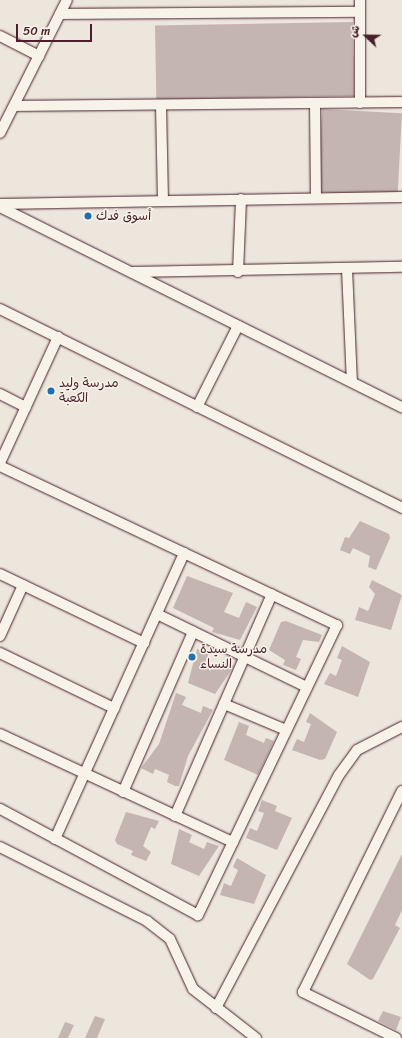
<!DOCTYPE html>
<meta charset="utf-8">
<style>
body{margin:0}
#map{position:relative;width:402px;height:1038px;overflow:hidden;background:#ece6dd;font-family:Sriracha,"Playpen Sans Arabic",sans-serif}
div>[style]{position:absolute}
.building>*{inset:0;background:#c4b5b0;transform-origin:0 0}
.roads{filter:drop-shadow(0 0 1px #4a1f2b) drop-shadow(0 0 1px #4a1f2b)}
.street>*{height:10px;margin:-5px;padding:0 5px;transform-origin:5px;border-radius:5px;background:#f7f3e8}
.dots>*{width:11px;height:11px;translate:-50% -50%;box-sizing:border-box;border:2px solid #f7f3e8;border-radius:50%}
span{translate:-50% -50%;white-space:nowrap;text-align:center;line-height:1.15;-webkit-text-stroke:3px #f7f3e8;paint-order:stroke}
.poi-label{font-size:13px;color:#4a1f2b}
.left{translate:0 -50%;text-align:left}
.north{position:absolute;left:346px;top:16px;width:40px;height:40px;-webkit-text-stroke:3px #f7f3e8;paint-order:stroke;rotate:292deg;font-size:11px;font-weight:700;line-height:16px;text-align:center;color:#4a1f2b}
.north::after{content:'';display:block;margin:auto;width:14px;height:18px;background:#4a1f2b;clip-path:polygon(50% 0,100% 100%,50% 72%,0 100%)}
.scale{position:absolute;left:16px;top:24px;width:76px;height:18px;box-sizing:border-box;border:2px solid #4a1f2b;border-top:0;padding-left:5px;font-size:12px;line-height:14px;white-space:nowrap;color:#4a1f2b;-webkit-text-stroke:3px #f7f3e8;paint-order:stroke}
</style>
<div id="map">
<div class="building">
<div style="left:353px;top:22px;width:74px;height:198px;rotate:89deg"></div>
<div style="left:322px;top:109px;width:80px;height:83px;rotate:3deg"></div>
<div style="clip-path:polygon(360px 521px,389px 534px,390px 538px,376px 570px,368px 567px,370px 556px,353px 548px,350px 554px,340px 550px,345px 537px,349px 538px)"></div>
<div style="clip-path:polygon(187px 576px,233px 593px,224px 612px,239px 618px,246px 602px,257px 607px,240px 640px,212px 632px,214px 628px,173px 608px)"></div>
<div style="clip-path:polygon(372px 580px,402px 595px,391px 630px,355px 620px,359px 607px,368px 611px,375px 594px,369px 587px)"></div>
<div style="clip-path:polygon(286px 621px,322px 635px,319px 642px,303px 640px,296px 657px,301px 659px,296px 670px,283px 665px,285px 660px,269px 650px,281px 622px)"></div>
<div style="clip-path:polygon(342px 646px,370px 662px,358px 697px,324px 684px,330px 673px,336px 676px,342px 660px,337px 658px)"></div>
<div style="clip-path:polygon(197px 649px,209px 653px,205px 662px,220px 668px,223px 662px,234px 666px,215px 694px,188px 683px)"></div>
<div style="clip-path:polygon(176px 693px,186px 697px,182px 705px,201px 713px,203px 706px,213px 710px,188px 756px,179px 786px,175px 786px,167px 782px,169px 775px,155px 769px,153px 774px,141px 768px,159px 744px)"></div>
<div style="clip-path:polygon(310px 713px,337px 732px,325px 759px,320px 760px,292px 750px,297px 739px,304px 742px,311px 724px,306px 722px)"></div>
<div style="clip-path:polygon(239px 722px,249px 726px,246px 735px,264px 743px,266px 738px,274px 741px,258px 775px,224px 760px)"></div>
<div style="clip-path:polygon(262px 800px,277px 806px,275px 811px,292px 818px,277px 850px,246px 838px,250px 828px,257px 831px,264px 813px,258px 811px)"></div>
<div style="clip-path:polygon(126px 812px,159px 821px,155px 829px,151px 827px,143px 846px,151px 852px,146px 861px,131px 855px,133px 851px,117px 844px,115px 840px)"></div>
<div style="clip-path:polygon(179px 829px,192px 835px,189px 842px,204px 849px,207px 842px,219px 846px,199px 876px,171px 864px)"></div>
<div style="clip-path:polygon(402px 854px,402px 910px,395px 925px,400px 928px,373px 979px,370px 980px,347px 964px)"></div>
<div style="clip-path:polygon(237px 858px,266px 875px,254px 904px,220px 895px,224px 883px,231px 886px,238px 870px,233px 867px)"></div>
<div style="clip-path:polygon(383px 1011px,401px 1017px,396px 1030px,378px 1021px)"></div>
<div style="clip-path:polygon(95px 1016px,105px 1019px,97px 1038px,85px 1038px)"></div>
<div style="clip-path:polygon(65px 1022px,74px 1025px,68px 1038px,58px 1038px)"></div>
</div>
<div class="roads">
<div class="street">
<div style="left:60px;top:14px;width:300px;rotate:-0.4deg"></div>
<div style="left:0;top:36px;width:44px;rotate:27.1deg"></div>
<div style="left:315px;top:103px;width:95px;rotate:89.4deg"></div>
<div style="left:360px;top:103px;width:103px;rotate:-90deg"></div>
<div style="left:161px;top:105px;width:96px;rotate:88.8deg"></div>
<div style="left:15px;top:106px;width:387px;rotate:-0.6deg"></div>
<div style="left:0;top:133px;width:149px;rotate:-63.3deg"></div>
<div style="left:0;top:204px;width:402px;rotate:-1deg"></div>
<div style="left:0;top:207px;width:449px;rotate:26.5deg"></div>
<div style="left:347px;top:269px;width:113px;rotate:87.5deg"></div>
<div style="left:133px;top:272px;width:269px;rotate:-1.1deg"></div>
<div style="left:238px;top:272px;width:73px;rotate:-87.6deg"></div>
<div style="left:0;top:309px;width:449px;rotate:26.3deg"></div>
<div style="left:0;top:394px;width:29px;rotate:27deg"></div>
<div style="left:197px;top:407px;width:91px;rotate:-63.2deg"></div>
<div style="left:0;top:463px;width:139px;rotate:-65.3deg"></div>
<div style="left:0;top:466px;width:373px;rotate:25.3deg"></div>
<div style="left:337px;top:625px;width:322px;rotate:115.6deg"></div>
<div style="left:198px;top:915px;width:225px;rotate:-151.8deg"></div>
<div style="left:0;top:574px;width:160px;rotate:25.6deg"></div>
<div style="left:157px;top:614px;width:167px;rotate:26deg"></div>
<div style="left:0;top:636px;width:56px;rotate:-65.7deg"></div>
<div style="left:0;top:653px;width:127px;rotate:25.8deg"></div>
<div style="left:224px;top:704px;width:67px;rotate:22.8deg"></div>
<div style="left:0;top:734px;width:257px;rotate:24.9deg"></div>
<div style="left:123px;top:792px;width:175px;rotate:-66.4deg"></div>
<div style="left:175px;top:816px;width:242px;rotate:-66.4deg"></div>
<div style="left:55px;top:839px;width:314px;rotate:-65.7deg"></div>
<div style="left:0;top:847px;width:165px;rotate:26.7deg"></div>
<div style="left:147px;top:921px;width:29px;rotate:38deg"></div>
<div style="left:170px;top:939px;width:55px;rotate:65.3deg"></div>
<div style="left:193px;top:989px;width:80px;rotate:37.9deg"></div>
<div style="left:216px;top:1008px;width:263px;rotate:-62.2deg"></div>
<div style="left:339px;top:775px;width:31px;rotate:-54deg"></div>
<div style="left:357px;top:750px;width:51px;rotate:-27.1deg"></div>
<div style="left:396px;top:1038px;width:104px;rotate:-153.7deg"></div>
<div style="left:303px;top:992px;width:224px;rotate:-63.8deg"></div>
</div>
</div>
<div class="dots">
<div style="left:88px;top:216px;background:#1f6fb2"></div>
<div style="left:51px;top:391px;background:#1f6fb2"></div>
<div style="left:192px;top:657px;background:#1f6fb2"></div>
</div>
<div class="poi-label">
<span class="left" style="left:96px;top:216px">أسوق فدك</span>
<span class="left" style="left:59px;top:391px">مدرسة وليد<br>الكعبة</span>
<span class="left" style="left:200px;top:657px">مدرسة سيدة<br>النساء</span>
</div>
<div class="north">ش</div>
<div class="scale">50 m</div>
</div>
